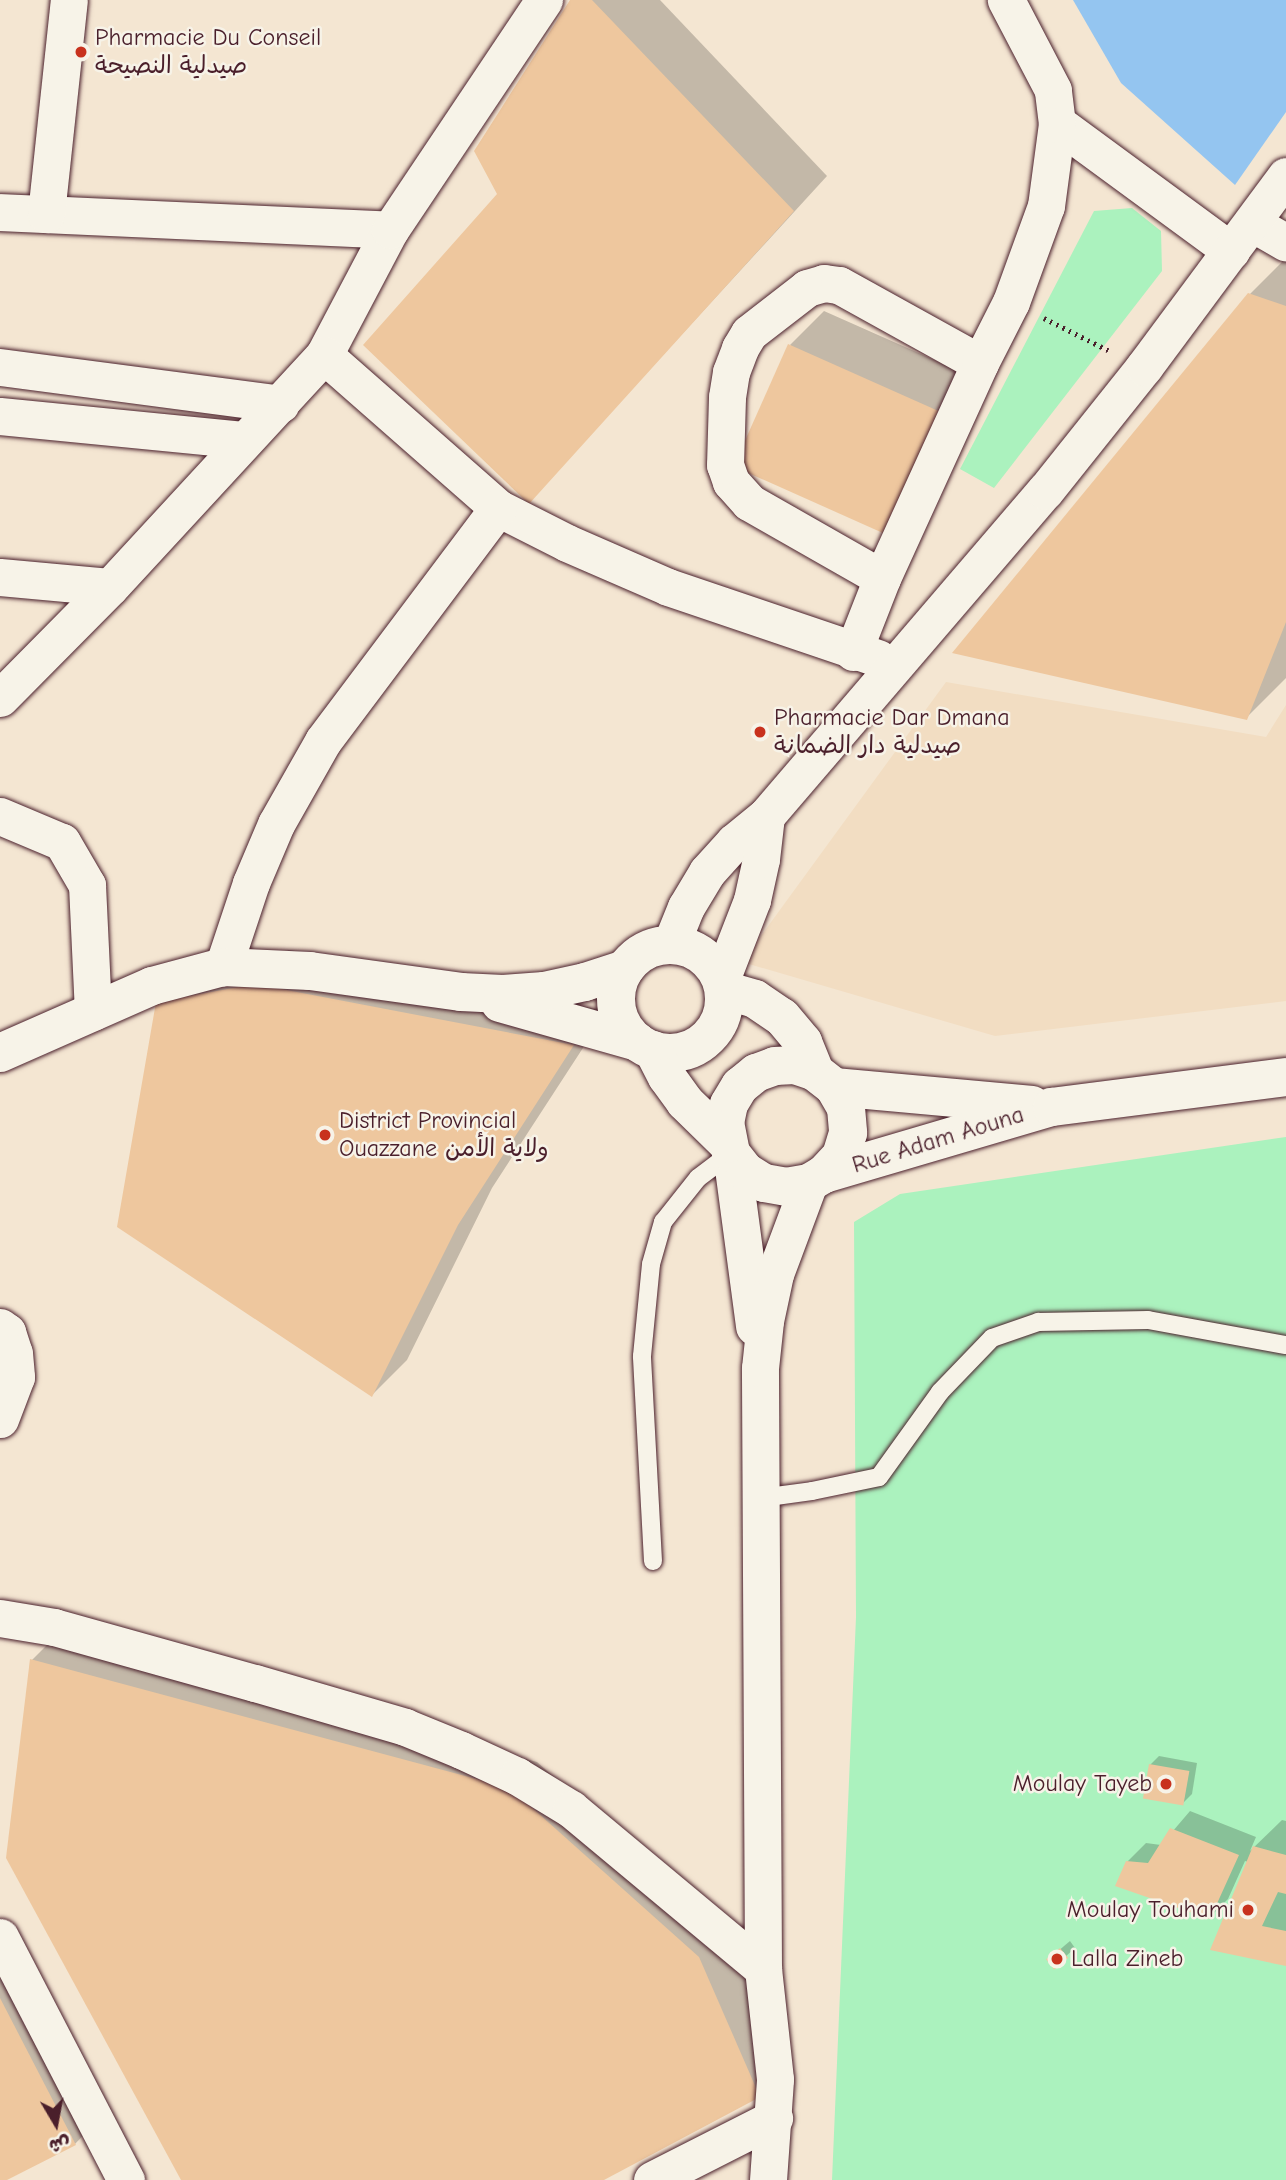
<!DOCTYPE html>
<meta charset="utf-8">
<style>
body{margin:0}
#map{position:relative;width:1286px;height:2180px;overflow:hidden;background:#f4e6d2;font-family:"Comic Neue","Playpen Sans Arabic",sans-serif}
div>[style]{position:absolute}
.built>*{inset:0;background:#f2ddc2}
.green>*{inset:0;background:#abf2be}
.water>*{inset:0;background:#94c5f0}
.shadow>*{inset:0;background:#0003}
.building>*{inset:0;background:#eec79e;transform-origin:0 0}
.path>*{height:4.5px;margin-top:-2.25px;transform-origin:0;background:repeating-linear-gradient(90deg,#4a1f2b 0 2px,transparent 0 7px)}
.roads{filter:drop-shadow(0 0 2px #4a1f2b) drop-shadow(0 0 2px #4a1f2b)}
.lane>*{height:18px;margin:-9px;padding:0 9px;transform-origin:9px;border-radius:9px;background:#f7f3e8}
.street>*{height:37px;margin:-18.5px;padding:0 18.5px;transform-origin:18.5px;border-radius:18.5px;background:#f7f3e8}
.secondary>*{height:38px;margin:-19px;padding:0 19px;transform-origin:19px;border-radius:19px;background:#f7f3e8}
.secondary>.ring{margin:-19px;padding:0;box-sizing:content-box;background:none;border:38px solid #f7f3e8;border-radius:50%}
.dots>*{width:19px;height:19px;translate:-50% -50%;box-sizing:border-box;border:4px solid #f7f3e8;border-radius:50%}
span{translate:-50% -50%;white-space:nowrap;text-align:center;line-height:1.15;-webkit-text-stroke:5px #f7f3e8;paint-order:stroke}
.poi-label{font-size:24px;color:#4a1f2b}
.left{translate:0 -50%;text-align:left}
.right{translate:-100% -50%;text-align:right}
.street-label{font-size:24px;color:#4a1f2b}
.north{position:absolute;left:21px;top:2089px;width:70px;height:70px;-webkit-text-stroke:5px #f7f3e8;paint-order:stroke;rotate:170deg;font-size:19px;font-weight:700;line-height:28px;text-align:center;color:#4a1f2b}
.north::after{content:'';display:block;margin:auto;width:24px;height:32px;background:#4a1f2b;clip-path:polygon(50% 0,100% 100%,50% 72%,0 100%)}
</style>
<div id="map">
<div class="built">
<div style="clip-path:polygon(946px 682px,1266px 737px,1286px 705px,1286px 1001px,995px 1036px,742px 962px)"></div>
</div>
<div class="green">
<div style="clip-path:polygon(1132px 208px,1161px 231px,1162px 271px,994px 488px,960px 469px,1094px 211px)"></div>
<div style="clip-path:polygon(1286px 1137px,1286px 2180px,832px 2180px,856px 1617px,854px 1222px,900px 1194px)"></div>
</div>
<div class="water">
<div style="clip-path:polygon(1073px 0,1286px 0,1286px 112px,1235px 185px,1121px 83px)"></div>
</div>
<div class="shadow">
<div style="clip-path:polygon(573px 0,660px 0,827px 176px,529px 501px,499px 195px)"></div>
<div style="clip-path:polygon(1286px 258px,1286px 678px,1246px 718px,1249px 295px)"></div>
<div style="clip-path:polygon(824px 311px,975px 378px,920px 498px,790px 345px)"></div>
<div style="clip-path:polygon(290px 950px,607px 1011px,492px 1188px,407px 1360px,372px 1395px,119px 1226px,192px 968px)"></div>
<div style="clip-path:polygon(59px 1633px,537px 1762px,726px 1930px,786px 2068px,759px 2095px,600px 2180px,183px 2180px,32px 1660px)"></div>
<div style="clip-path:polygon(1159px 1756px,1197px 1763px,1192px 1794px,1183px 1803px,1150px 1765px)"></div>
<div style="clip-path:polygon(1190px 1811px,1256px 1837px,1250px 1851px,1282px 1820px,1286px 1821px,1286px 1964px,1212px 1949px,1248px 1862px,1245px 1861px,1228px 1899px,1210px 1917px,1127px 1862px,1146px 1843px,1161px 1845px)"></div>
<div style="clip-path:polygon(1070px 1941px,1075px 1948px,1054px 1967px,1057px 1952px)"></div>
<div style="clip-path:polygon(0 1945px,93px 2125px,75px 2144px,4px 2180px,0 2180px)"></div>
</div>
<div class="building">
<div style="clip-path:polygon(570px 0,592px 0,794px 211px,529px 504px,363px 345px,497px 194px,474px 151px)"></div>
<div style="clip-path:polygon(1248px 293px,1286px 306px,1286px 622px,1247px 720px,952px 653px)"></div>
<div style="left:788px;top:344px;width:169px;height:134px;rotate:24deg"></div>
<div style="clip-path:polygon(255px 984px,574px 1045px,458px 1225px,372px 1397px,117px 1227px,156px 1002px)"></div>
<div style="clip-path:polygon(30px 1659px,510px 1788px,699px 1957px,760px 2097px,604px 2180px,181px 2180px,6px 1858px)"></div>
<div style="left:1149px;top:1764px;width:41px;height:35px;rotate:10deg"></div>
<div style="clip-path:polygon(1170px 1828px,1239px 1855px,1210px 1919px,1115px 1886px,1126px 1861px,1148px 1863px)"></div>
<div style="clip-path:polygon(1253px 1846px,1286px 1855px,1286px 1894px,1278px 1892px,1262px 1926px,1286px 1931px,1286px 1966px,1210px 1950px)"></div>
<div style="left:1060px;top:1948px;width:13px;height:18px;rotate:51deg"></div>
<div style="clip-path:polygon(0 1998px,76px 2145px,7px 2180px,0 2180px)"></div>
</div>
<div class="path">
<div style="left:1044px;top:318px;width:72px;rotate:26.6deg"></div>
</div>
<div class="roads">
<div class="lane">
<div style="left:761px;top:1498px;width:51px;rotate:-7.8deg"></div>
<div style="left:812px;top:1491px;width:68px;rotate:-11.8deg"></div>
<div style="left:879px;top:1477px;width:105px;rotate:-54.3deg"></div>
<div style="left:940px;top:1392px;width:75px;rotate:-46.1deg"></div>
<div style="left:992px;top:1338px;width:49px;rotate:-19.2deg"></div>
<div style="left:1038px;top:1322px;width:110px;rotate:-1deg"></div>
<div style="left:1148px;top:1320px;width:140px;rotate:10.3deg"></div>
<div style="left:653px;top:1561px;width:205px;rotate:-93.1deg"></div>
<div style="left:642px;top:1356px;width:92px;rotate:-84.4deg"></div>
<div style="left:651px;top:1264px;width:44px;rotate:-74.1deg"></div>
<div style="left:663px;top:1222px;width:56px;rotate:-51.5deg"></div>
<div style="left:698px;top:1178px;width:41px;rotate:-37.1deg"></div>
</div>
<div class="street">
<div style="left:1057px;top:123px;width:216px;rotate:36.3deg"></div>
<div style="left:0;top:212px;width:390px;rotate:2.6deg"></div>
<div style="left:46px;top:214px;width:215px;rotate:-83.9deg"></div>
<div style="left:1252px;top:223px;width:39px;rotate:30deg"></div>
<div style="left:324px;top:355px;width:141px;rotate:-62.2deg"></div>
<div style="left:390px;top:230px;width:277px;rotate:-56.2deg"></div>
<div style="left:0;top:367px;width:283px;rotate:7.5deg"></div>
<div style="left:0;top:416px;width:244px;rotate:5.6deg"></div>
<div style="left:498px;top:508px;width:77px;rotate:26.9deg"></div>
<div style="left:567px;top:543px;width:110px;rotate:23.5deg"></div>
<div style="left:668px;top:587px;width:222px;rotate:18.7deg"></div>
<div style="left:0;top:577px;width:110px;rotate:5.2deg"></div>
<div style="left:882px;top:578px;width:153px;rotate:-150.3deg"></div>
<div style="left:749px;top:502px;width:27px;rotate:-132deg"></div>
<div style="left:731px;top:482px;width:18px;rotate:-109deg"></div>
<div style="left:725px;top:465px;width:68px;rotate:-88.3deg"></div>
<div style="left:727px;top:397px;width:25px;rotate:-81deg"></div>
<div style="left:731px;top:372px;width:26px;rotate:-69deg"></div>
<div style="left:740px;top:348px;width:17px;rotate:-59deg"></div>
<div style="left:749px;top:333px;width:73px;rotate:-37.8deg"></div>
<div style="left:807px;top:288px;width:18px;rotate:-16deg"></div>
<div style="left:824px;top:283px;width:15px;rotate:8deg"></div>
<div style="left:839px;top:285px;width:161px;rotate:29deg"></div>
<div style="left:853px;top:652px;width:79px;rotate:-68.6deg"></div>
<div style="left:882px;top:578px;width:236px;rotate:-65.5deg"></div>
<div style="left:980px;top:363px;width:68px;rotate:-63.1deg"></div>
<div style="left:1011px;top:302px;width:102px;rotate:-70deg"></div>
<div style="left:1046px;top:206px;width:83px;rotate:-82.4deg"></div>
<div style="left:1057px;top:124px;width:34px;rotate:-97deg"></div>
<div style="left:1053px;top:90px;width:102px;rotate:-117.6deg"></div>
<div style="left:0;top:698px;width:156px;rotate:-45.3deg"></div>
<div style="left:110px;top:587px;width:316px;rotate:-47.3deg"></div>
<div style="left:324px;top:355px;width:232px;rotate:41.3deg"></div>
<div style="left:498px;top:508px;width:291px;rotate:126.9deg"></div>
<div style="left:323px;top:741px;width:95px;rotate:119.5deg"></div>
<div style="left:276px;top:824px;width:64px;rotate:113deg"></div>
<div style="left:251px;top:883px;width:89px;rotate:108.4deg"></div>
<div style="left:0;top:816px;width:67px;rotate:22.8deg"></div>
<div style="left:62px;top:842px;width:50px;rotate:59.8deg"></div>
<div style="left:87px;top:885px;width:127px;rotate:87.3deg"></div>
<div style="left:671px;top:944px;width:40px;rotate:-68deg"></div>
<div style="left:686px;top:907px;width:41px;rotate:-59deg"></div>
<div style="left:707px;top:872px;width:40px;rotate:-48deg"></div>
<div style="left:734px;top:842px;width:41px;rotate:-39.1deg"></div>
<div style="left:766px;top:816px;width:428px;rotate:-49.4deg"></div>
<div style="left:1045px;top:491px;width:159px;rotate:-51.4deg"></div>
<div style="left:1144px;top:367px;width:238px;rotate:-53.4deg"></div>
<div style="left:721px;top:980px;width:86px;rotate:-68.8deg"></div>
<div style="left:752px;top:900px;width:42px;rotate:-77.6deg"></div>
<div style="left:761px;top:859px;width:43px;rotate:-83.4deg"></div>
<div style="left:731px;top:1153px;width:175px;rotate:82.4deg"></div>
<div style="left:0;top:1327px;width:9px;rotate:36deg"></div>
<div style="left:7px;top:1332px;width:22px;rotate:72deg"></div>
<div style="left:14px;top:1353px;width:24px;rotate:85deg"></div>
<div style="left:16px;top:1377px;width:45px;rotate:110.9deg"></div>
<div style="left:0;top:1618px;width:55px;rotate:9.5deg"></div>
<div style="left:54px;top:1627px;width:209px;rotate:15.6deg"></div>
<div style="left:255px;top:1683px;width:156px;rotate:16.3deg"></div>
<div style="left:405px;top:1727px;width:61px;rotate:22.3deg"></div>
<div style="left:461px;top:1750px;width:62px;rotate:24.9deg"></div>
<div style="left:517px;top:1776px;width:63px;rotate:31.4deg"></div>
<div style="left:571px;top:1809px;width:250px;rotate:39.8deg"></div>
<div style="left:0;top:1937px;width:274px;rotate:62.6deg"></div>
<div style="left:652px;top:2180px;width:137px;rotate:-26.9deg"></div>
<div style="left:768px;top:2180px;width:101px;rotate:-86deg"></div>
<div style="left:775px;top:2079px;width:111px;rotate:-96.2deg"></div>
<div style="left:763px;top:1969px;width:601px;rotate:-90.29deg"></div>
<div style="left:760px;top:1368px;width:47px;rotate:-83.9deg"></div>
<div style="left:765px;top:1321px;width:48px;rotate:-78deg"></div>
<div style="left:775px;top:1274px;width:97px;rotate:-69.5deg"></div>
</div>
<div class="secondary">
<div class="ring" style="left:616px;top:945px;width:70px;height:70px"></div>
<div style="left:724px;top:990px;width:32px;rotate:16deg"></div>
<div style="left:755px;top:999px;width:32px;rotate:34deg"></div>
<div style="left:782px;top:1017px;width:33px;rotate:50deg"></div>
<div style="left:803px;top:1042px;width:32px;rotate:68deg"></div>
<div style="left:815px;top:1072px;width:24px;rotate:38deg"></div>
<div style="left:834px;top:1087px;width:24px;rotate:60deg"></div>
<div style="left:846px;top:1108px;width:25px;rotate:85deg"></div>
<div style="left:848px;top:1133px;width:24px;rotate:107deg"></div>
<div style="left:841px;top:1156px;width:25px;rotate:133deg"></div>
<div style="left:824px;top:1174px;width:17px;rotate:149deg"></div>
<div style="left:809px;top:1183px;width:22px;rotate:170deg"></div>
<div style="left:787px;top:1187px;width:23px;rotate:-170deg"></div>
<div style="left:764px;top:1183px;width:22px;rotate:-148deg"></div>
<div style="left:745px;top:1171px;width:23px;rotate:-128deg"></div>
<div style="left:731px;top:1153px;width:31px;rotate:-101deg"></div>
<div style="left:725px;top:1123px;width:19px;rotate:-78deg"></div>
<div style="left:729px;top:1104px;width:21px;rotate:-59deg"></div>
<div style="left:740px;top:1086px;width:21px;rotate:-39deg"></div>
<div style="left:756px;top:1073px;width:20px;rotate:-20deg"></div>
<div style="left:775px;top:1066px;width:20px;rotate:-3deg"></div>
<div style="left:795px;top:1065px;width:21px;rotate:19deg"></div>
<div style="left:500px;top:1003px;width:143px;rotate:15.8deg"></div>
<div style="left:653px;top:1050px;width:30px;rotate:63deg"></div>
<div style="left:667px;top:1077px;width:31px;rotate:54deg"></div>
<div style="left:685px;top:1102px;width:60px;rotate:44.3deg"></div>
<div style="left:0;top:1053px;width:166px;rotate:-23.8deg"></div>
<div style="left:152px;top:986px;width:73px;rotate:-15deg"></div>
<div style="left:223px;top:967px;width:87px;rotate:2.6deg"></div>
<div style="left:310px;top:971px;width:152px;rotate:7.9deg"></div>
<div style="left:461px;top:992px;width:42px;rotate:2.7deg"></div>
<div style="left:503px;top:994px;width:41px;rotate:-4.2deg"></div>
<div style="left:544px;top:991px;width:42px;rotate:-12.4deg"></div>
<div style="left:585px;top:982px;width:42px;rotate:-18deg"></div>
<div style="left:834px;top:1087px;width:199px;rotate:5.2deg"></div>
<div style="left:824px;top:1174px;width:238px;rotate:-16.4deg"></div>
<div style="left:1052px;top:1107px;width:236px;rotate:-7.3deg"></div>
</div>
</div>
<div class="dots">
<div style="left:81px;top:52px;background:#c8321e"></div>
<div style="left:760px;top:732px;background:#c8321e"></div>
<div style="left:325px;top:1135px;background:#c8321e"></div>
<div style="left:1166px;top:1784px;background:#c8321e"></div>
<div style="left:1248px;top:1910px;background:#c8321e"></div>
<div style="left:1057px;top:1959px;background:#c8321e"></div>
</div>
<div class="poi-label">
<span class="left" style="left:95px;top:52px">Pharmacie Du Conseil<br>صيدلية النصيحة</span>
<span class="left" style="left:774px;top:732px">Pharmacie Dar Dmana<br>صيدلية دار الضمانة</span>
<span class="left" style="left:339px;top:1135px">District Provincial<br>Ouazzane ولاية الأمن</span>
<span class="right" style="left:1152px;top:1784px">Moulay Tayeb</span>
<span class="right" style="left:1234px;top:1910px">Moulay Touhami</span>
<span class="left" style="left:1071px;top:1959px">Lalla Zineb</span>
</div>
<div class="street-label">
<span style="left:938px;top:1140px;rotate:-17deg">Rue Adam Aouna</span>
</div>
<div class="north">ش</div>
</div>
